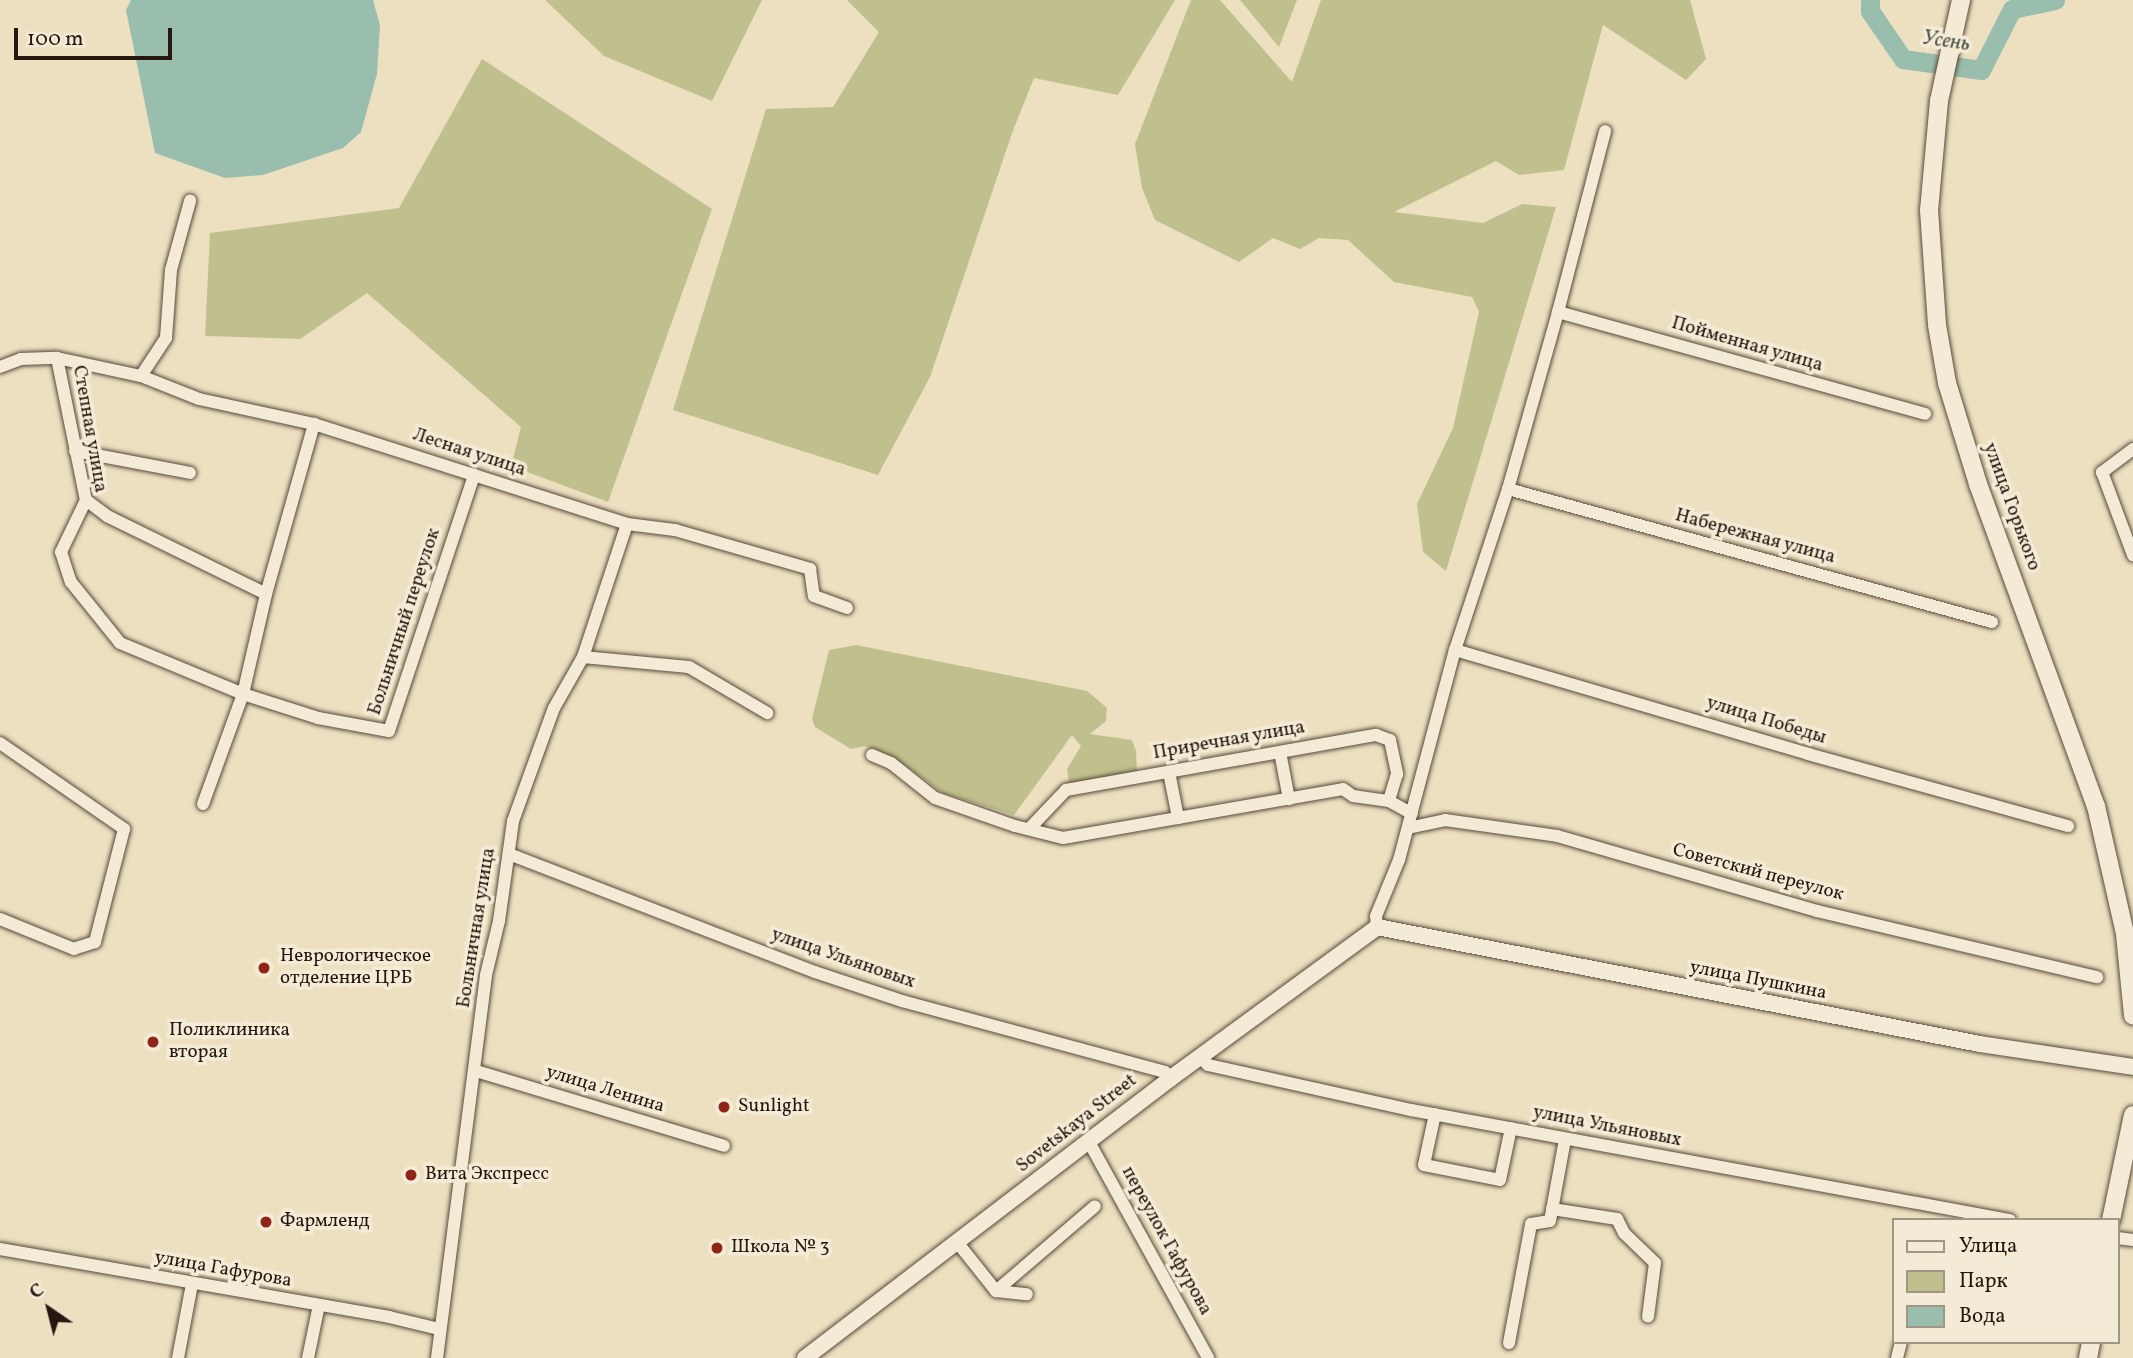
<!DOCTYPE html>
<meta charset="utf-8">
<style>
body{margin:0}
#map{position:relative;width:2133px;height:1358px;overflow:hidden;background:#ece0c0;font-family:Vollkorn,serif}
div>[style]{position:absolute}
.green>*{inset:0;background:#bfc08d}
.water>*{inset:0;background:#99bead}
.river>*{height:19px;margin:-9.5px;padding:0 9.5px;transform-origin:9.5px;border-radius:9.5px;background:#99bead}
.roads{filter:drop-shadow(0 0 2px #57493b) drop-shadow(0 0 2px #57493b)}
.minor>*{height:12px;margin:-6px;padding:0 6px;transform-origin:6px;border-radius:6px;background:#f3ebd6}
.tertiary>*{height:16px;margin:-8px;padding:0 8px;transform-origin:8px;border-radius:8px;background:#f3ebd6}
.secondary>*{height:18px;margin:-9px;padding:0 9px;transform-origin:9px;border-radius:9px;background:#f3ebd6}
.dots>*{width:19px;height:19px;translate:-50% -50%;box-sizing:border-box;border:4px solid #f3ebd6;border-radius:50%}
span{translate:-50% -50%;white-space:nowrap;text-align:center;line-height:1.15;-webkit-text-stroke:7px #f3ebd6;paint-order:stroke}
.street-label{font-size:19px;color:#25170f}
.poi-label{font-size:19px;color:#25170f}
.left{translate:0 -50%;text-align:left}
.water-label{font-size:21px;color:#4e5146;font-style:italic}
.legend{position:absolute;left:1892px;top:1218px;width:228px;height:126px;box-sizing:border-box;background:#f3ebd6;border:2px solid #a19686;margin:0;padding:9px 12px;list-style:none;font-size:21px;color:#25170f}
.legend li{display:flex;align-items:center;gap:14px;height:35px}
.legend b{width:35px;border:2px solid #a19686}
.north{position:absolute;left:14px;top:1274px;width:70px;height:70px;-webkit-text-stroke:5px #f3ebd6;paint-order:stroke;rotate:325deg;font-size:19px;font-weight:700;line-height:28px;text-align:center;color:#25170f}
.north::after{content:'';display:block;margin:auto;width:24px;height:32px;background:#25170f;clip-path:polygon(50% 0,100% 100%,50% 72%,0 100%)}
.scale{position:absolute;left:14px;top:28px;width:158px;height:32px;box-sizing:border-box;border:4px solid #25170f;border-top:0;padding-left:9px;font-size:21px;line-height:24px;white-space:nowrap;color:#25170f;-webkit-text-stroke:5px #f3ebd6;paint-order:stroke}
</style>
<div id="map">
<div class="green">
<div style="clip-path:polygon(545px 0,762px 0,712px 101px,604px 56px)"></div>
<div style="clip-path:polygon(847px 0,1175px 0,1118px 95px,1034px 78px,1012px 133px,930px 377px,878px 475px,673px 410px,766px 109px,833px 107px,879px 32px)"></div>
<div style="clip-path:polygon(1191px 0,1220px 0,1292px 82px,1321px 0,1690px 0,1706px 59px,1686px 80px,1603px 25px,1564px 170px,1519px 175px,1496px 161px,1394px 212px,1483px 223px,1522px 204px,1556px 207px,1446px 571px,1423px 552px,1417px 504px,1453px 428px,1479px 312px,1472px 297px,1394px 282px,1348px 240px,1319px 238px,1300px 249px,1273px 238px,1239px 262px,1155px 220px,1142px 188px,1135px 144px)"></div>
<div style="clip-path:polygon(1240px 0,1297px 0,1279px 47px)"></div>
<div style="clip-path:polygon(482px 59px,712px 209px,608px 502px,511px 466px,521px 427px,367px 293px,300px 339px,205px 336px,210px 233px,399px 208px)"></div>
<div style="clip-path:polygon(856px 645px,1087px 691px,1107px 708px,1106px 721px,1090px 734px,1132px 740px,1136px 751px,1137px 772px,1069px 783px,1067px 769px,1081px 746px,1072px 735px,1014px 815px,943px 793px,908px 767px,865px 746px,851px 749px,815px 727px,812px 719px,829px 650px)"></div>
</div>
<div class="water">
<div style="clip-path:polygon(131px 0,373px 0,380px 25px,377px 74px,361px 132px,343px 148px,263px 175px,225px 178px,155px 153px,126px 10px)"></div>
</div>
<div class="river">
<div style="left:1870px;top:0;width:11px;rotate:90deg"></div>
<div style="left:1870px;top:11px;width:58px;rotate:55.5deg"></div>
<div style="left:1903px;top:59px;width:79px;rotate:8deg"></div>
<div style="left:1981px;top:70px;width:68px;rotate:-63.1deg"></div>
<div style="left:2012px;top:9px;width:44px;rotate:-11.8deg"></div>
</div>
<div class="roads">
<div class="minor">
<div style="left:1558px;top:312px;width:381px;rotate:15.5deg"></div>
<div style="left:57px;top:358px;width:145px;rotate:78.5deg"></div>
<div style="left:86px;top:500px;width:58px;rotate:115.7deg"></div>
<div style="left:61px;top:552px;width:32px;rotate:72deg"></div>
<div style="left:71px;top:582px;width:78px;rotate:51.2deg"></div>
<div style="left:120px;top:643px;width:133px;rotate:22.5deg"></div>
<div style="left:243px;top:694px;width:79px;rotate:17.7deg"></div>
<div style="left:318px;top:718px;width:72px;rotate:10.4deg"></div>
<div style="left:389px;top:731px;width:270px;rotate:-71.6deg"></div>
<div style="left:0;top:367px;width:22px;rotate:-21deg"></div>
<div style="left:21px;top:359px;width:36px;rotate:-2deg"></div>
<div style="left:57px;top:358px;width:86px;rotate:12.1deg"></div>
<div style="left:141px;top:376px;width:62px;rotate:21.6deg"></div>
<div style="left:199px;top:399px;width:118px;rotate:12.3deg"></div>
<div style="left:314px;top:424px;width:329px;rotate:17.7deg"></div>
<div style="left:627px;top:524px;width:48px;rotate:7.1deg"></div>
<div style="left:675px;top:530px;width:141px;rotate:16.1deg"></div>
<div style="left:810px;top:569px;width:27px;rotate:82deg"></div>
<div style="left:814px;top:596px;width:35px;rotate:20deg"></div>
<div style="left:141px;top:376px;width:45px;rotate:-56.7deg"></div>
<div style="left:166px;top:338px;width:68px;rotate:-85.8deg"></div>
<div style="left:171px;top:270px;width:72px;rotate:-74.6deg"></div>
<div style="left:2133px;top:449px;width:39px;rotate:143deg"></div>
<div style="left:2102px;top:472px;width:89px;rotate:69.5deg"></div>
<div style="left:75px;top:451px;width:117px;rotate:10.8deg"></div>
<div style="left:1508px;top:489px;width:502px;rotate:15.37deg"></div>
<div style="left:86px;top:500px;width:26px;rotate:37deg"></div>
<div style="left:107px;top:516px;width:177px;rotate:26.1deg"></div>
<div style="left:1455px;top:650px;width:368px;rotate:16.4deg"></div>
<div style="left:1808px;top:754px;width:270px;rotate:15.5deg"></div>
<div style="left:583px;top:657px;width:106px;rotate:5.4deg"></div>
<div style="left:689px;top:667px;width:91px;rotate:30.5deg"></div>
<div style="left:0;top:743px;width:151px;rotate:34.7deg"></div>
<div style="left:124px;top:829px;width:117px;rotate:104.4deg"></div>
<div style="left:95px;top:942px;width:22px;rotate:162deg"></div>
<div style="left:74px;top:949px;width:80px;rotate:-157.9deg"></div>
<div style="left:1280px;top:752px;width:48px;rotate:79.2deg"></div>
<div style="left:872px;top:755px;width:21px;rotate:23deg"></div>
<div style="left:891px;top:763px;width:56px;rotate:38.5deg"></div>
<div style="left:935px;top:798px;width:85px;rotate:19.3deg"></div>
<div style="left:1015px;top:826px;width:49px;rotate:14deg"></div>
<div style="left:1063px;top:838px;width:284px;rotate:-9.9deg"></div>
<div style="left:1343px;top:789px;width:12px;rotate:35deg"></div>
<div style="left:1353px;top:796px;width:36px;rotate:8deg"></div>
<div style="left:1389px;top:801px;width:26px;rotate:29deg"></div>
<div style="left:1169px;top:772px;width:47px;rotate:78.9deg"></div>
<div style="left:203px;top:804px;width:117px;rotate:-70deg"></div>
<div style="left:243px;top:694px;width:103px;rotate:-77deg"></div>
<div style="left:266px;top:594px;width:177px;rotate:-74.2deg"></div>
<div style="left:1408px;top:828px;width:38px;rotate:-12deg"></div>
<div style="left:1445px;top:820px;width:113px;rotate:8.1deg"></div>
<div style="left:1557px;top:836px;width:271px;rotate:16.1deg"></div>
<div style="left:1817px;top:911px;width:288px;rotate:13.3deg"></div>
<div style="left:1029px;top:829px;width:54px;rotate:-46.5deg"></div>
<div style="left:1066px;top:790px;width:315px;rotate:-10.1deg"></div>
<div style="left:1376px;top:735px;width:15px;rotate:20deg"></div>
<div style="left:1390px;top:740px;width:35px;rotate:78deg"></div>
<div style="left:1397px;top:774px;width:28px;rotate:107deg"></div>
<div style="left:509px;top:854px;width:328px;rotate:21.1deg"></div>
<div style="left:815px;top:972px;width:92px;rotate:18.4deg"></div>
<div style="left:902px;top:1001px;width:272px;rotate:15.1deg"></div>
<div style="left:1165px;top:1072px;width:8px;rotate:45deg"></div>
<div style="left:1377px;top:927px;width:11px;rotate:-95deg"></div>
<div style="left:1376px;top:916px;width:61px;rotate:-67.7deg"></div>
<div style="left:1399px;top:860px;width:217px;rotate:-75.1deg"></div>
<div style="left:1455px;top:650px;width:169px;rotate:-71.8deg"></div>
<div style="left:1508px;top:489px;width:184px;rotate:-74.2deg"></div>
<div style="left:1558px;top:312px;width:187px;rotate:-75.4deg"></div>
<div style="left:1201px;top:1058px;width:10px;rotate:45deg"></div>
<div style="left:1208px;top:1065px;width:208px;rotate:12.5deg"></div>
<div style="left:1411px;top:1110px;width:609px;rotate:10.41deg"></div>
<div style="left:476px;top:1071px;width:259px;rotate:16.8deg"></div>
<div style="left:1435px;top:1114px;width:52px;rotate:102.2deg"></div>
<div style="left:1424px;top:1165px;width:77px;rotate:11.2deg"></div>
<div style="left:1500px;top:1180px;width:53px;rotate:-78.1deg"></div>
<div style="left:1089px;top:1142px;width:247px;rotate:61.1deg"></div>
<div style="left:1552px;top:1209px;width:66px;rotate:8.7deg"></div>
<div style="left:1617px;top:1219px;width:16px;rotate:63deg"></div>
<div style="left:1624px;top:1233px;width:43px;rotate:44.1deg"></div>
<div style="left:1655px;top:1263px;width:54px;rotate:97.4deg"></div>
<div style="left:2117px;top:1238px;width:16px;rotate:7deg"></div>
<div style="left:957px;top:1242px;width:63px;rotate:51.5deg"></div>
<div style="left:996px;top:1291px;width:130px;rotate:-40.6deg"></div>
<div style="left:0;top:1249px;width:395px;rotate:9.9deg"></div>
<div style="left:389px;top:1317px;width:51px;rotate:13.5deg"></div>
<div style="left:996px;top:1291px;width:31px;rotate:6deg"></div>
<div style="left:1509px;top:1343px;width:121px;rotate:-79.5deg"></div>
<div style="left:1531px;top:1224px;width:19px;rotate:-9deg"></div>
<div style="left:1550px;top:1221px;width:83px;rotate:-79.6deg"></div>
<div style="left:178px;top:1358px;width:75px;rotate:-79.3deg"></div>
<div style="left:308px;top:1358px;width:54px;rotate:-78.3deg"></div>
<div style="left:437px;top:1358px;width:386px;rotate:-82.7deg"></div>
<div style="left:486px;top:975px;width:56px;rotate:-76.5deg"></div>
<div style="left:499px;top:921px;width:101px;rotate:-82deg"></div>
<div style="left:513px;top:821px;width:120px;rotate:-70.1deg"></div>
<div style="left:554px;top:708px;width:59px;rotate:-60.4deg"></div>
<div style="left:583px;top:657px;width:140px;rotate:-71.7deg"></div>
<div style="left:1897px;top:1358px;width:16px;rotate:-76deg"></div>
</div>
<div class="tertiary">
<div style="left:805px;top:1358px;width:461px;rotate:-37.4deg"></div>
<div style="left:1171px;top:1078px;width:255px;rotate:-36.2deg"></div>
<div style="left:1377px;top:927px;width:614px;rotate:10.98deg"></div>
<div style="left:1980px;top:1044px;width:155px;rotate:8.5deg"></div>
</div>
<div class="secondary">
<div style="left:1961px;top:0;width:103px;rotate:102.3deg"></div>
<div style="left:1939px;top:101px;width:109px;rotate:95.2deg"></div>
<div style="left:1929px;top:210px;width:115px;rotate:86deg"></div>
<div style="left:1937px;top:325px;width:59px;rotate:80.2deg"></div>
<div style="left:1947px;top:383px;width:106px;rotate:72.9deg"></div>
<div style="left:1978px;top:484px;width:343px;rotate:69.9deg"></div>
<div style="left:2096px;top:806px;width:131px;rotate:77.2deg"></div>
<div style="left:2125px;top:934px;width:82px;rotate:84.4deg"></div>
<div style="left:2111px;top:1220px;width:107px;rotate:-78.2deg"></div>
<div style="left:2088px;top:1358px;width:16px;rotate:-79deg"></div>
</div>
</div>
<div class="dots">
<div style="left:264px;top:968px;background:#8f2418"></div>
<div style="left:153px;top:1042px;background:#8f2418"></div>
<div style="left:724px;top:1107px;background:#8f2418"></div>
<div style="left:411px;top:1175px;background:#8f2418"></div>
<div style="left:266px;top:1222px;background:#8f2418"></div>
<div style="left:717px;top:1248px;background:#8f2418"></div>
</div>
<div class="street-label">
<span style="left:1747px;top:345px;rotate:16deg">Пойменная улица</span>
<span style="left:89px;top:429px;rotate:80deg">Степная улица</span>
<span style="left:469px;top:453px;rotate:18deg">Лесная улица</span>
<span style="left:2011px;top:507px;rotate:70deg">улица Горького</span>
<span style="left:1755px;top:537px;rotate:15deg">Набережная улица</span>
<span style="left:405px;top:622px;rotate:-72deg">Больничный переулок</span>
<span style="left:1766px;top:721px;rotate:17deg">улица Победы</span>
<span style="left:1229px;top:741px;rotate:-10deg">Приречная улица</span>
<span style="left:1758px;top:873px;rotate:15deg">Советский переулок</span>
<span style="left:477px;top:928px;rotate:-81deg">Больничная улица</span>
<span style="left:843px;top:959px;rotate:19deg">улица Ульяновых</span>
<span style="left:1758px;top:981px;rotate:11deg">улица Пушкина</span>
<span style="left:605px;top:1090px;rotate:17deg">улица Ленина</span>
<span style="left:1077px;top:1124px;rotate:-38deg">Sovetskaya Street</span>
<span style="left:1607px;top:1127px;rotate:11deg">улица Ульяновых</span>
<span style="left:1166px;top:1241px;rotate:61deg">переулок Гафурова</span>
<span style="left:223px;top:1270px;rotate:10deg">улица Гафурова</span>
</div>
<div class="poi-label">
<span class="left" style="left:280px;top:968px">Неврологическое<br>отделение ЦРБ</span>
<span class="left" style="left:169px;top:1042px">Поликлиника<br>вторая</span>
<span class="left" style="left:738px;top:1107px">Sunlight</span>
<span class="left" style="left:425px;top:1175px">Вита Экспресс</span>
<span class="left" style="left:280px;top:1222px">Фармленд</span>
<span class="left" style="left:731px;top:1248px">Школа № 3</span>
</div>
<div class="water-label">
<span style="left:1946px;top:42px;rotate:8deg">Усень</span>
</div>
<ul class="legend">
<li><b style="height:9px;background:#f3ebd6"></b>Улица</li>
<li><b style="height:19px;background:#bfc08d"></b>Парк</li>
<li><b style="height:19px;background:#99bead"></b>Вода</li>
</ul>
<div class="north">С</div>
<div class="scale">100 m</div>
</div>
